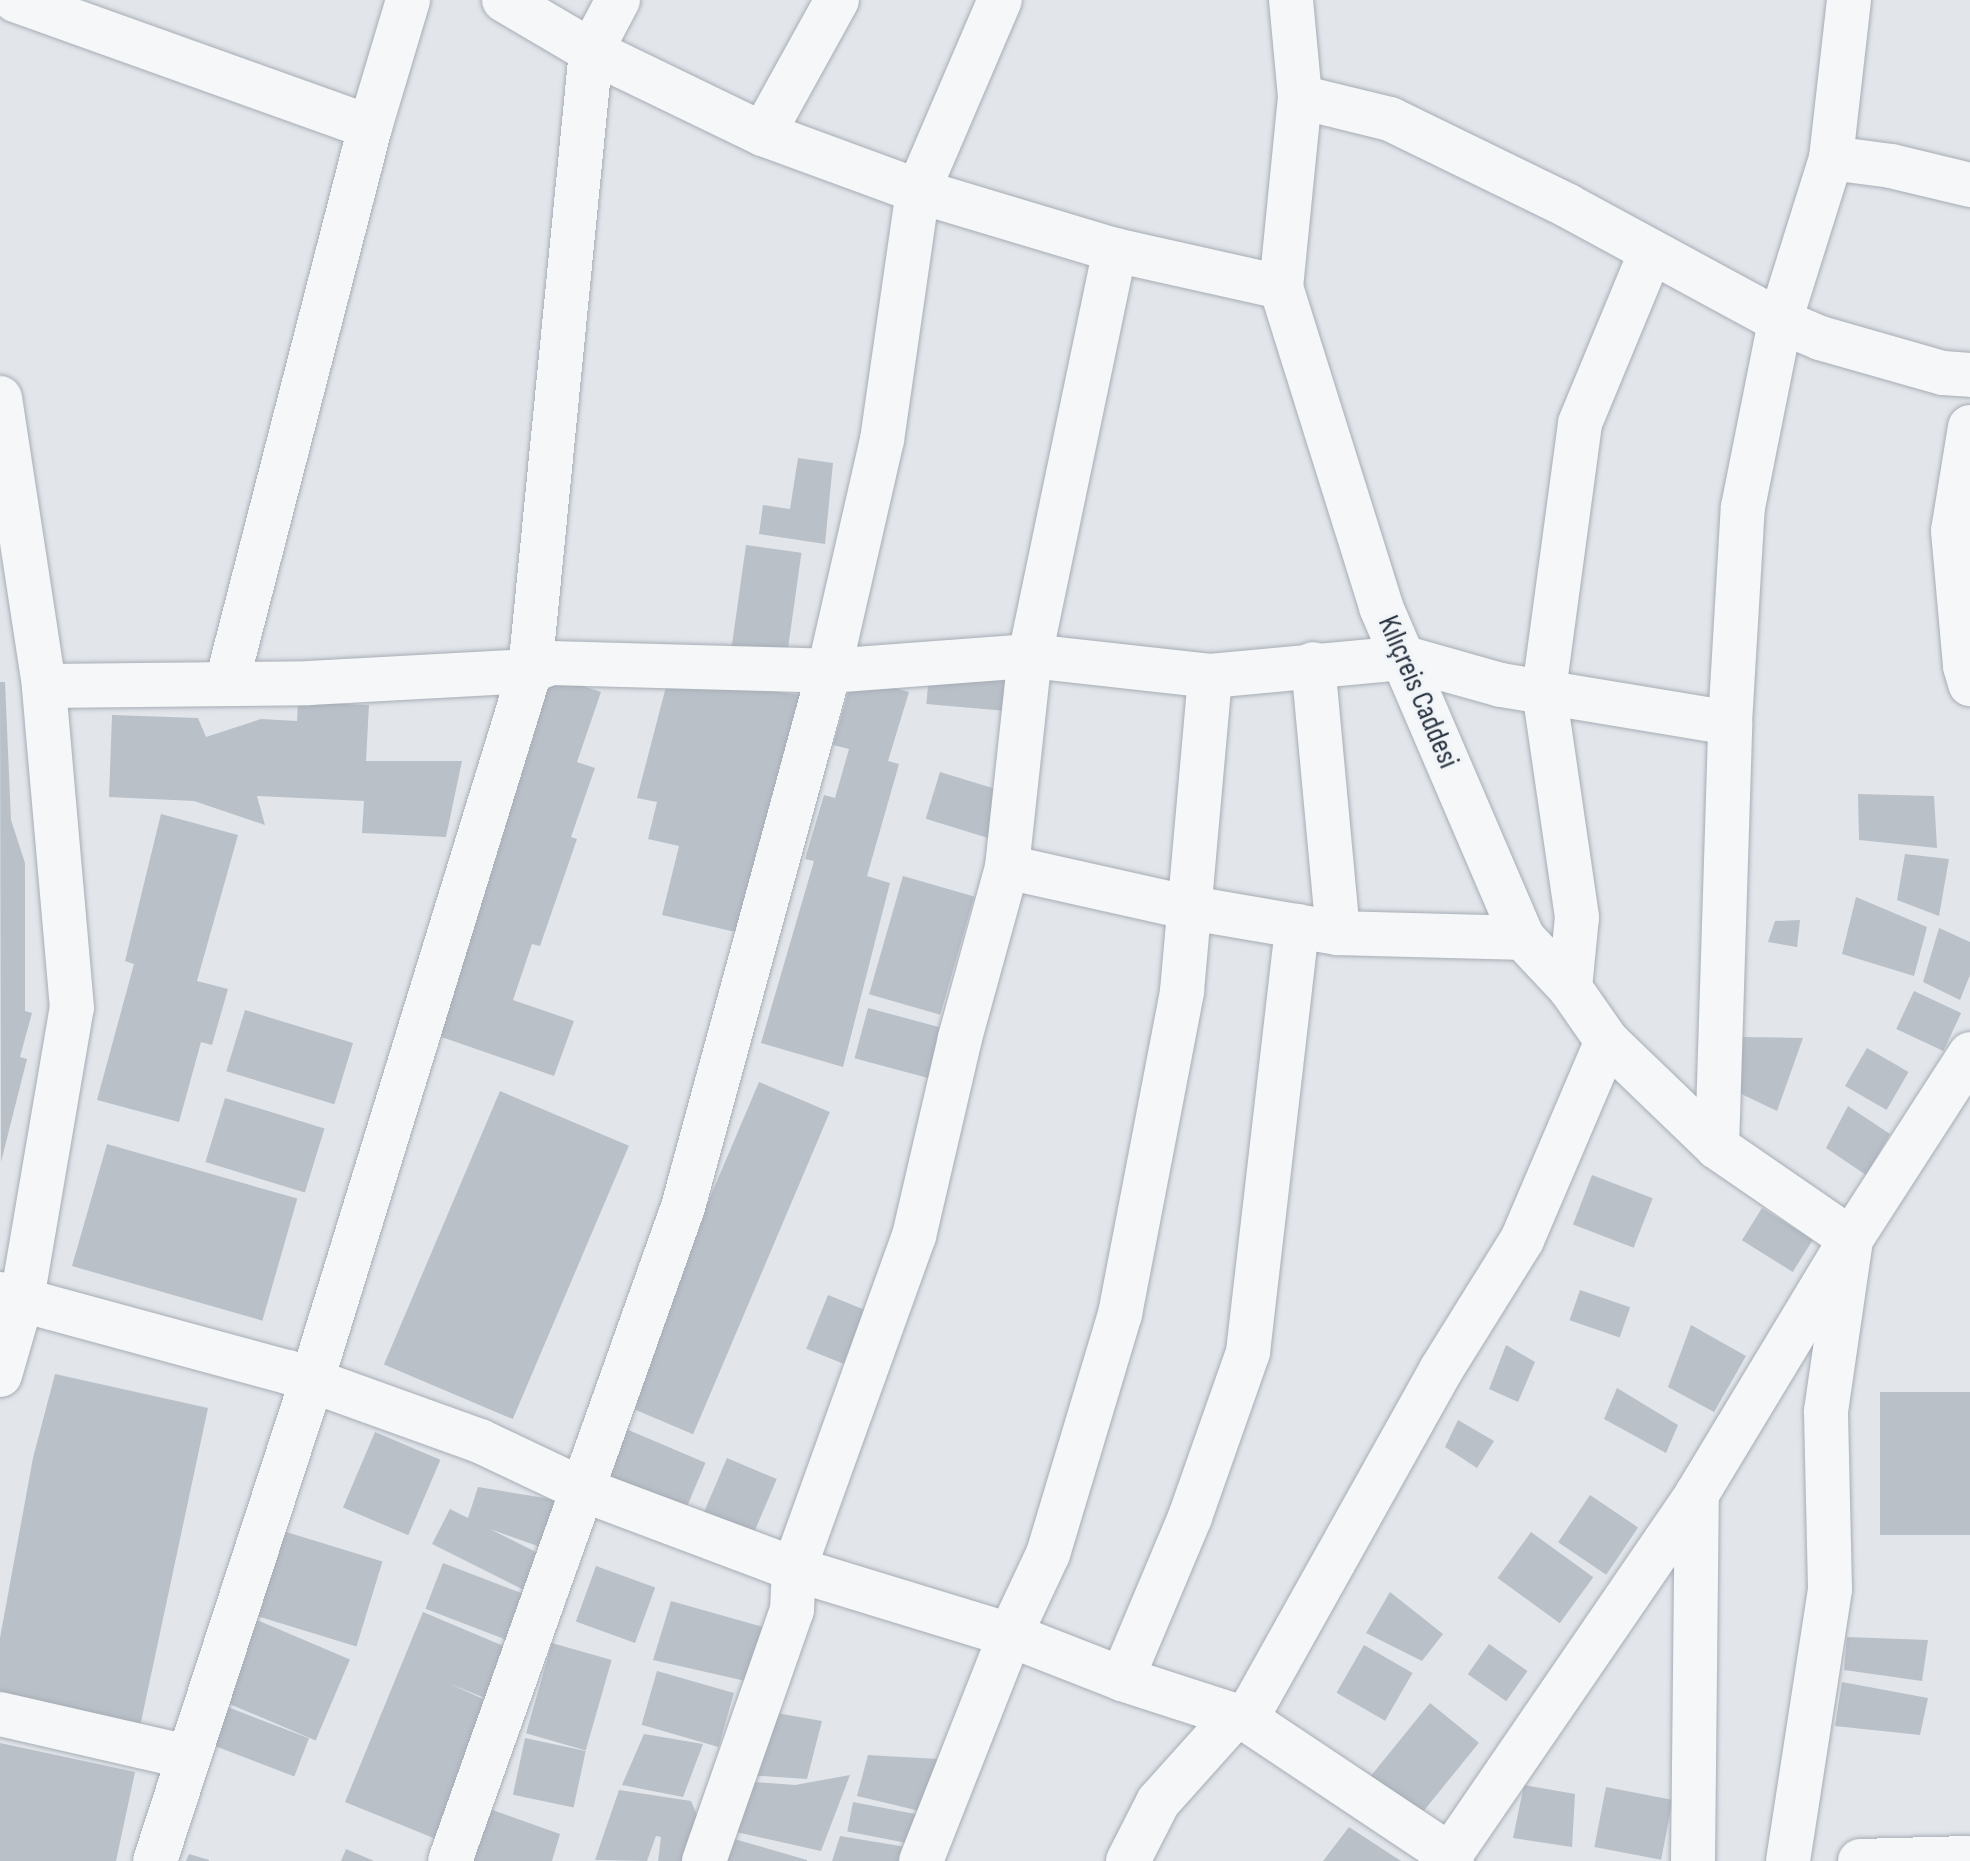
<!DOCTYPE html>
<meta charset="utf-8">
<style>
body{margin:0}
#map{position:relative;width:1970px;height:1861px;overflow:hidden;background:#e2e6eb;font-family:"Sofia Sans Condensed",sans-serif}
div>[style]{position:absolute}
.building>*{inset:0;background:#b9c0c8;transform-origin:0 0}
.roads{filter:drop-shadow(0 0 2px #a7adb5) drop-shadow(0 0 2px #a7adb5)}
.minor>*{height:44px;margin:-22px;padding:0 22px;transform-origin:22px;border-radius:22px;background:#f5f7f9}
.tertiary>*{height:44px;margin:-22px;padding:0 22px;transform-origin:22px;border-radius:22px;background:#f5f7f9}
span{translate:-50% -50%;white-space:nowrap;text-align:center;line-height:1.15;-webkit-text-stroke:7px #f2f5f8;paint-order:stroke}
.street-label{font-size:30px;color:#2a3543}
</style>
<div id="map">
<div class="building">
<div style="clip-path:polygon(798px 458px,833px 463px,825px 544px,759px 534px,763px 505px,790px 509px)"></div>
<div style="left:746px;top:545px;width:56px;height:104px;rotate:8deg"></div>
<div style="left:929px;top:674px;width:86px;height:30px;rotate:5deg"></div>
<div style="clip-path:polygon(669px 675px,800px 695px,744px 934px,662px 915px,679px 846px,648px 839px,657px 802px,637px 798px)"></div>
<div style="clip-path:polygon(552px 676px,601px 692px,577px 762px,595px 768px,571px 837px,577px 839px,540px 946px,532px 944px,513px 1000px,574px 1021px,554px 1076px,427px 1032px)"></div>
<div style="clip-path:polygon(853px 676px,909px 692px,888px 761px,899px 764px,867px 876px,890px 883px,843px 1067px,761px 1043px,814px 861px,805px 859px,824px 795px,835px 798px,849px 749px,833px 745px)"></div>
<div style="clip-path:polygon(0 682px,5px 682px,11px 820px,25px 863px,25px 1011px,32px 1013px,20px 1057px,27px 1059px,1px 1162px)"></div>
<div style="clip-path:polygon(298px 702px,369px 705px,366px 761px,462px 761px,446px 837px,362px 833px,364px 801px,257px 796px,265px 825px,194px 801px,109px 797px,112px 715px,198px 718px,206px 737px,261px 719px,297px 721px)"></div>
<div style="left:940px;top:772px;width:72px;height:49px;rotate:17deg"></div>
<div style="clip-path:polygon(1858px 794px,1934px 796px,1937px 848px,1859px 840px)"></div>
<div style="clip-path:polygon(161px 814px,238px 835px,197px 981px,228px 989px,212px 1045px,201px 1042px,179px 1122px,97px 1100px,134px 964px,125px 961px)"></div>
<div style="clip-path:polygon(1905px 854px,1949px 859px,1939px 916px,1897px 900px)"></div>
<div style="left:903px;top:876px;width:74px;height:123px;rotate:16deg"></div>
<div style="clip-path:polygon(1856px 897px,1927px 927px,1914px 976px,1842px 954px)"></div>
<div style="clip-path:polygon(1800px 920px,1797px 947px,1768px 942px,1775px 921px)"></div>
<div style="clip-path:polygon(1939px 928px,1970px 942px,1970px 975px,1960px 1000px,1923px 982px)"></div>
<div style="left:1914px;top:991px;width:52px;height:42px;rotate:25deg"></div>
<div style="left:868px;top:1008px;width:79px;height:52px;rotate:15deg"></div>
<div style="left:245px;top:1010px;width:113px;height:64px;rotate:17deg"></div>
<div style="clip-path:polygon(1742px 1037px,1803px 1038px,1777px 1111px,1733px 1090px)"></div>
<div style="left:1867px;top:1048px;width:48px;height:44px;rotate:30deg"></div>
<div style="left:759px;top:1082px;width:77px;height:350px;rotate:23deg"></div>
<div style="left:500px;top:1091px;width:140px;height:297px;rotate:23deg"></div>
<div style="left:225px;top:1098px;width:104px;height:67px;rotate:17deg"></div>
<div style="clip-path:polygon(1848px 1106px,1890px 1134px,1866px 1175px,1826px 1148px)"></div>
<div style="left:107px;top:1144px;width:198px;height:127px;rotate:16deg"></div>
<div style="left:1592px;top:1175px;width:65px;height:53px;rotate:21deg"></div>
<div style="left:1762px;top:1208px;width:60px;height:38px;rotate:32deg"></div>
<div style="left:1580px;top:1290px;width:53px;height:32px;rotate:19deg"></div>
<div style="left:828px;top:1295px;width:40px;height:58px;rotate:22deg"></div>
<div style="clip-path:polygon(1691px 1325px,1746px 1356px,1714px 1412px,1668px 1387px)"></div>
<div style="clip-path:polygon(1506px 1345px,1535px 1362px,1518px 1402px,1489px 1389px)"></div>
<div style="clip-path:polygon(55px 1374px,208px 1408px,138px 1736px,0 1707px,0 1638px,33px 1458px)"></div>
<div style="clip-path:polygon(1617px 1388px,1678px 1425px,1666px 1453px,1604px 1419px)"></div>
<div style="left:1970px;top:1392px;width:143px;height:90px;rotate:90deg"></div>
<div style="clip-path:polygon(1458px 1420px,1494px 1441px,1477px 1468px,1445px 1447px)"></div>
<div style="left:619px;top:1426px;width:94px;height:53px;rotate:23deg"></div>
<div style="left:375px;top:1432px;width:71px;height:82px;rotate:23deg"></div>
<div style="left:727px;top:1458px;width:54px;height:63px;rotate:23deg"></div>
<div style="clip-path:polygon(478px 1487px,563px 1501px,546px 1549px,490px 1529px,538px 1553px,534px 1595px,432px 1544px,450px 1509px,468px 1518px)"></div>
<div style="left:1590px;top:1495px;width:58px;height:57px;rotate:34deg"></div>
<div style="left:283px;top:1531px;width:104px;height:89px;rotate:17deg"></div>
<div style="left:1531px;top:1532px;width:77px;height:57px;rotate:36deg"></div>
<div style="left:443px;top:1563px;width:91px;height:49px;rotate:21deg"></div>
<div style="left:596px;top:1566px;width:63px;height:59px;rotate:20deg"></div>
<div style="clip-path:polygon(1390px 1592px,1443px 1634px,1422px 1661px,1366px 1633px)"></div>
<div style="clip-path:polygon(671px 1601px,770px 1629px,750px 1682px,653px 1660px)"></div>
<div style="clip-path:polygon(423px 1612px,513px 1650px,492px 1701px,448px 1683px,501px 1707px,441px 1841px,345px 1802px)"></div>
<div style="left:257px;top:1620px;width:101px;height:88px;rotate:23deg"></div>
<div style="clip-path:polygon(1847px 1637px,1928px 1640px,1922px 1681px,1844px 1670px)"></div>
<div style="left:552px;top:1643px;width:62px;height:94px;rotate:16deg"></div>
<div style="left:1489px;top:1644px;width:47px;height:37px;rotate:35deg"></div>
<div style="left:1364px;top:1645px;width:56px;height:55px;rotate:30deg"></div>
<div style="left:657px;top:1671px;width:80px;height:56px;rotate:16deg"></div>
<div style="clip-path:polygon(1842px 1682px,1928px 1698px,1920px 1735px,1835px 1726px)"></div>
<div style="left:1430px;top:1703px;width:63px;height:96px;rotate:39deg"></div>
<div style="left:225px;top:1706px;width:90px;height:41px;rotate:21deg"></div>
<div style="clip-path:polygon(765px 1711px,822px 1721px,807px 1779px,746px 1775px)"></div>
<div style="clip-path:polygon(644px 1734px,703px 1744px,683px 1797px,622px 1785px)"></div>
<div style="left:525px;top:1738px;width:62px;height:58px;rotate:12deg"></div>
<div style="clip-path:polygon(0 1743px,135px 1772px,116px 1861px,0 1861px)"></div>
<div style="clip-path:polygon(868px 1755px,938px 1759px,924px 1812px,857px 1796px)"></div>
<div style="clip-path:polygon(850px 1775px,821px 1851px,727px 1830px,742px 1781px,795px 1785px)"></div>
<div style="clip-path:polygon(1524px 1785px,1575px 1794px,1572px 1847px,1513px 1838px)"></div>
<div style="left:1606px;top:1787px;width:68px;height:61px;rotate:11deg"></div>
<div style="clip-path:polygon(619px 1790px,691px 1801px,697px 1815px,683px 1861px,658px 1861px,661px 1837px,656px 1836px,647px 1861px,595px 1860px)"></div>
<div style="left:853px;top:1802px;width:70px;height:30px;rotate:11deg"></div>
<div style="clip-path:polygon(490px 1809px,560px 1834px,552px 1861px,468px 1861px)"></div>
<div style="clip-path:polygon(1349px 1827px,1401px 1861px,1323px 1861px)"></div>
<div style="clip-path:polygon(840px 1836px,912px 1848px,908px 1861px,832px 1861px)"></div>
<div style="clip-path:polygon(731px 1838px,807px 1860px,807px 1861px,720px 1861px)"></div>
<div style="clip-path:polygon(346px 1849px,374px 1861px,341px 1861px)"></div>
<div style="clip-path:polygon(189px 1854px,209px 1860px,209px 1861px,186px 1861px)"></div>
</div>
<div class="roads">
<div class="minor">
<div style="left:15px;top:0;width:377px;rotate:19.7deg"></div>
<div style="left:504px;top:0;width:101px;rotate:30.4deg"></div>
<div style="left:591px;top:51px;width:191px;rotate:25.8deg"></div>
<div style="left:763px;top:134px;width:165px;rotate:20.2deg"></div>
<div style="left:918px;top:191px;width:206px;rotate:16.7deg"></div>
<div style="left:1115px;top:250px;width:170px;rotate:12.6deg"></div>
<div style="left:1300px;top:97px;width:93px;rotate:13.7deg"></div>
<div style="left:1390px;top:119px;width:198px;rotate:26deg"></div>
<div style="left:1568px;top:206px;width:241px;rotate:28.5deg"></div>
<div style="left:1780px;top:321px;width:43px;rotate:23deg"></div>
<div style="left:1820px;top:338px;width:128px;rotate:15.9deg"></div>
<div style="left:1943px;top:373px;width:27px;rotate:4deg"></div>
<div style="left:763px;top:134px;width:153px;rotate:-61.1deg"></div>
<div style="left:1831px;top:158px;width:61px;rotate:7.6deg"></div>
<div style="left:1891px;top:166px;width:81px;rotate:13.5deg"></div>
<div style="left:0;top:398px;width:291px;rotate:81.3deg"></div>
<div style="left:44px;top:686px;width:265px;rotate:-0.6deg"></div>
<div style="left:309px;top:683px;width:221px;rotate:-3.1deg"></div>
<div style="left:530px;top:671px;width:22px;rotate:-21deg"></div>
<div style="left:551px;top:663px;width:278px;rotate:1.6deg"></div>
<div style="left:829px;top:671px;width:202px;rotate:-4.3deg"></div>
<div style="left:1030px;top:656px;width:181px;rotate:6.3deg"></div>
<div style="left:1210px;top:676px;width:196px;rotate:-5.3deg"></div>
<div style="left:1405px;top:658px;width:100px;rotate:15.7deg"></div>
<div style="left:1501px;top:685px;width:232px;rotate:9.4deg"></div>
<div style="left:1970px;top:427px;width:105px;rotate:99.3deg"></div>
<div style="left:1953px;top:531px;width:136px;rotate:84.9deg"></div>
<div style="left:1965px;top:666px;width:19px;rotate:74deg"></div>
<div style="left:227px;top:682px;width:573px;rotate:-75.55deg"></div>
<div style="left:370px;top:127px;width:133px;rotate:-73.3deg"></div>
<div style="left:1007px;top:867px;width:189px;rotate:12.6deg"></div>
<div style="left:1191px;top:908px;width:149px;rotate:9.7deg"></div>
<div style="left:1338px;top:933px;width:270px;rotate:-95.3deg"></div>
<div style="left:1338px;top:933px;width:185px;rotate:1.5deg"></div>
<div style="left:1570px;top:988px;width:71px;rotate:-84.4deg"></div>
<div style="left:1577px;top:917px;width:229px;rotate:-98.3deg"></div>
<div style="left:1544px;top:690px;width:269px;rotate:-82.3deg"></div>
<div style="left:1580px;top:423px;width:185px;rotate:-67.5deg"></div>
<div style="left:1717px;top:1147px;width:424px;rotate:-88.2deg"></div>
<div style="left:1730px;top:723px;width:216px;rotate:-86.6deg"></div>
<div style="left:1743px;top:507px;width:190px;rotate:-78.7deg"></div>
<div style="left:1780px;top:321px;width:171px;rotate:-72.6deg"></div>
<div style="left:1831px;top:158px;width:159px;rotate:-83.5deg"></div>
<div style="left:0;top:1294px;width:298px;rotate:15.2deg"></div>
<div style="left:288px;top:1372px;width:204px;rotate:19.8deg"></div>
<div style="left:480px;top:1441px;width:112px;rotate:25.4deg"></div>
<div style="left:581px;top:1489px;width:228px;rotate:20.6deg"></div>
<div style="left:794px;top:1569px;width:226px;rotate:17deg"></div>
<div style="left:1010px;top:1635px;width:120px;rotate:21.4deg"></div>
<div style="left:1122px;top:1679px;width:130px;rotate:17.9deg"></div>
<div style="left:1246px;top:1719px;width:245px;rotate:33.7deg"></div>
<div style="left:1450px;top:1855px;width:6px;rotate:72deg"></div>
<div style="left:1122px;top:1679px;width:176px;rotate:-67.2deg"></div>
<div style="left:1190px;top:1517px;width:175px;rotate:-70.6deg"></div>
<div style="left:1248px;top:1352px;width:429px;rotate:-83.4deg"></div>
<div style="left:0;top:1714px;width:193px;rotate:12.9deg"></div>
<div style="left:1246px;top:1719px;width:400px;rotate:-60.8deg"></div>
<div style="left:1441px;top:1370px;width:153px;rotate:-58.1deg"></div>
<div style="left:1522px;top:1240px;width:216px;rotate:-66.9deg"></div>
<div style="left:155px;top:1861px;width:506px;rotate:-71.92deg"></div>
<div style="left:312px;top:1380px;width:742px;rotate:-72.91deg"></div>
<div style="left:530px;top:671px;width:623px;rotate:-84.38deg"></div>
<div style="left:591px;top:51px;width:58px;rotate:-62.1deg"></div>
<div style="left:450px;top:1861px;width:694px;rotate:-70.39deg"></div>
<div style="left:683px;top:1207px;width:556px;rotate:-74.76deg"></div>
<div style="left:829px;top:671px;width:237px;rotate:-77.1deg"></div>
<div style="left:882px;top:440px;width:252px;rotate:-81.8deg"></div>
<div style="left:918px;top:191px;width:208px;rotate:-66.8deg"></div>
<div style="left:704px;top:1861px;width:266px;rotate:-70.7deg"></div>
<div style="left:792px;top:1610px;width:41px;rotate:-87.2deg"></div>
<div style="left:794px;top:1569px;width:354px;rotate:-70.2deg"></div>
<div style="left:914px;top:1236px;width:203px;rotate:-76.9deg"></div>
<div style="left:960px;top:1038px;width:177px;rotate:-74.6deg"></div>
<div style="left:1007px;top:867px;width:212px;rotate:-83.8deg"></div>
<div style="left:1030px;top:656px;width:415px;rotate:-78.2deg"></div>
<div style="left:921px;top:1861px;width:243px;rotate:-68.5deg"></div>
<div style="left:1010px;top:1635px;width:89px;rotate:-64.9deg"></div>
<div style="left:1048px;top:1554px;width:251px;rotate:-73.3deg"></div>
<div style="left:1120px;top:1314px;width:329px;rotate:-79.1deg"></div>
<div style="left:1182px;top:991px;width:316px;rotate:-84.9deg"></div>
<div style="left:1128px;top:1861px;width:66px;rotate:-63deg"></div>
<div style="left:1158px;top:1802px;width:117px;rotate:-48.1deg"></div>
<div style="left:1693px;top:1861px;width:367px;rotate:-89.4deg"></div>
<div style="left:1788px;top:1861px;width:275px;rotate:-81.2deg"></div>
<div style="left:1830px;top:1589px;width:178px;rotate:-91.3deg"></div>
<div style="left:1826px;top:1411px;width:174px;rotate:-81.7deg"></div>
<div style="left:1860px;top:1861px;width:110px;rotate:-1.6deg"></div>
</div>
<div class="tertiary">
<div style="left:1291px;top:0;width:97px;rotate:84.7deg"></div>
<div style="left:1300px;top:97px;width:191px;rotate:95.7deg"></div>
<div style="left:1281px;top:287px;width:335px;rotate:72.6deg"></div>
<div style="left:1381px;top:607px;width:360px;rotate:66.8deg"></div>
<div style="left:1523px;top:938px;width:69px;rotate:46.8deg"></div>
<div style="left:1570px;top:988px;width:65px;rotate:55.1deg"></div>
<div style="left:1607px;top:1041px;width:153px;rotate:43.9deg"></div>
<div style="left:1717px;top:1147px;width:163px;rotate:34.5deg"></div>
<div style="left:0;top:1375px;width:79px;rotate:-73.9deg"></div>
<div style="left:22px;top:1299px;width:295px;rotate:-80.3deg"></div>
<div style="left:72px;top:1008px;width:323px;rotate:-95deg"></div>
<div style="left:1446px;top:1861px;width:445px;rotate:-55.6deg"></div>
<div style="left:1697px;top:1494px;width:298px;rotate:-58.9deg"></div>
<div style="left:1851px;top:1239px;width:220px;rotate:-57.2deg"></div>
</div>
</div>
<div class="street-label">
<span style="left:1418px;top:692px;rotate:67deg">Kılıçreis Caddesi</span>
</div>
</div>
